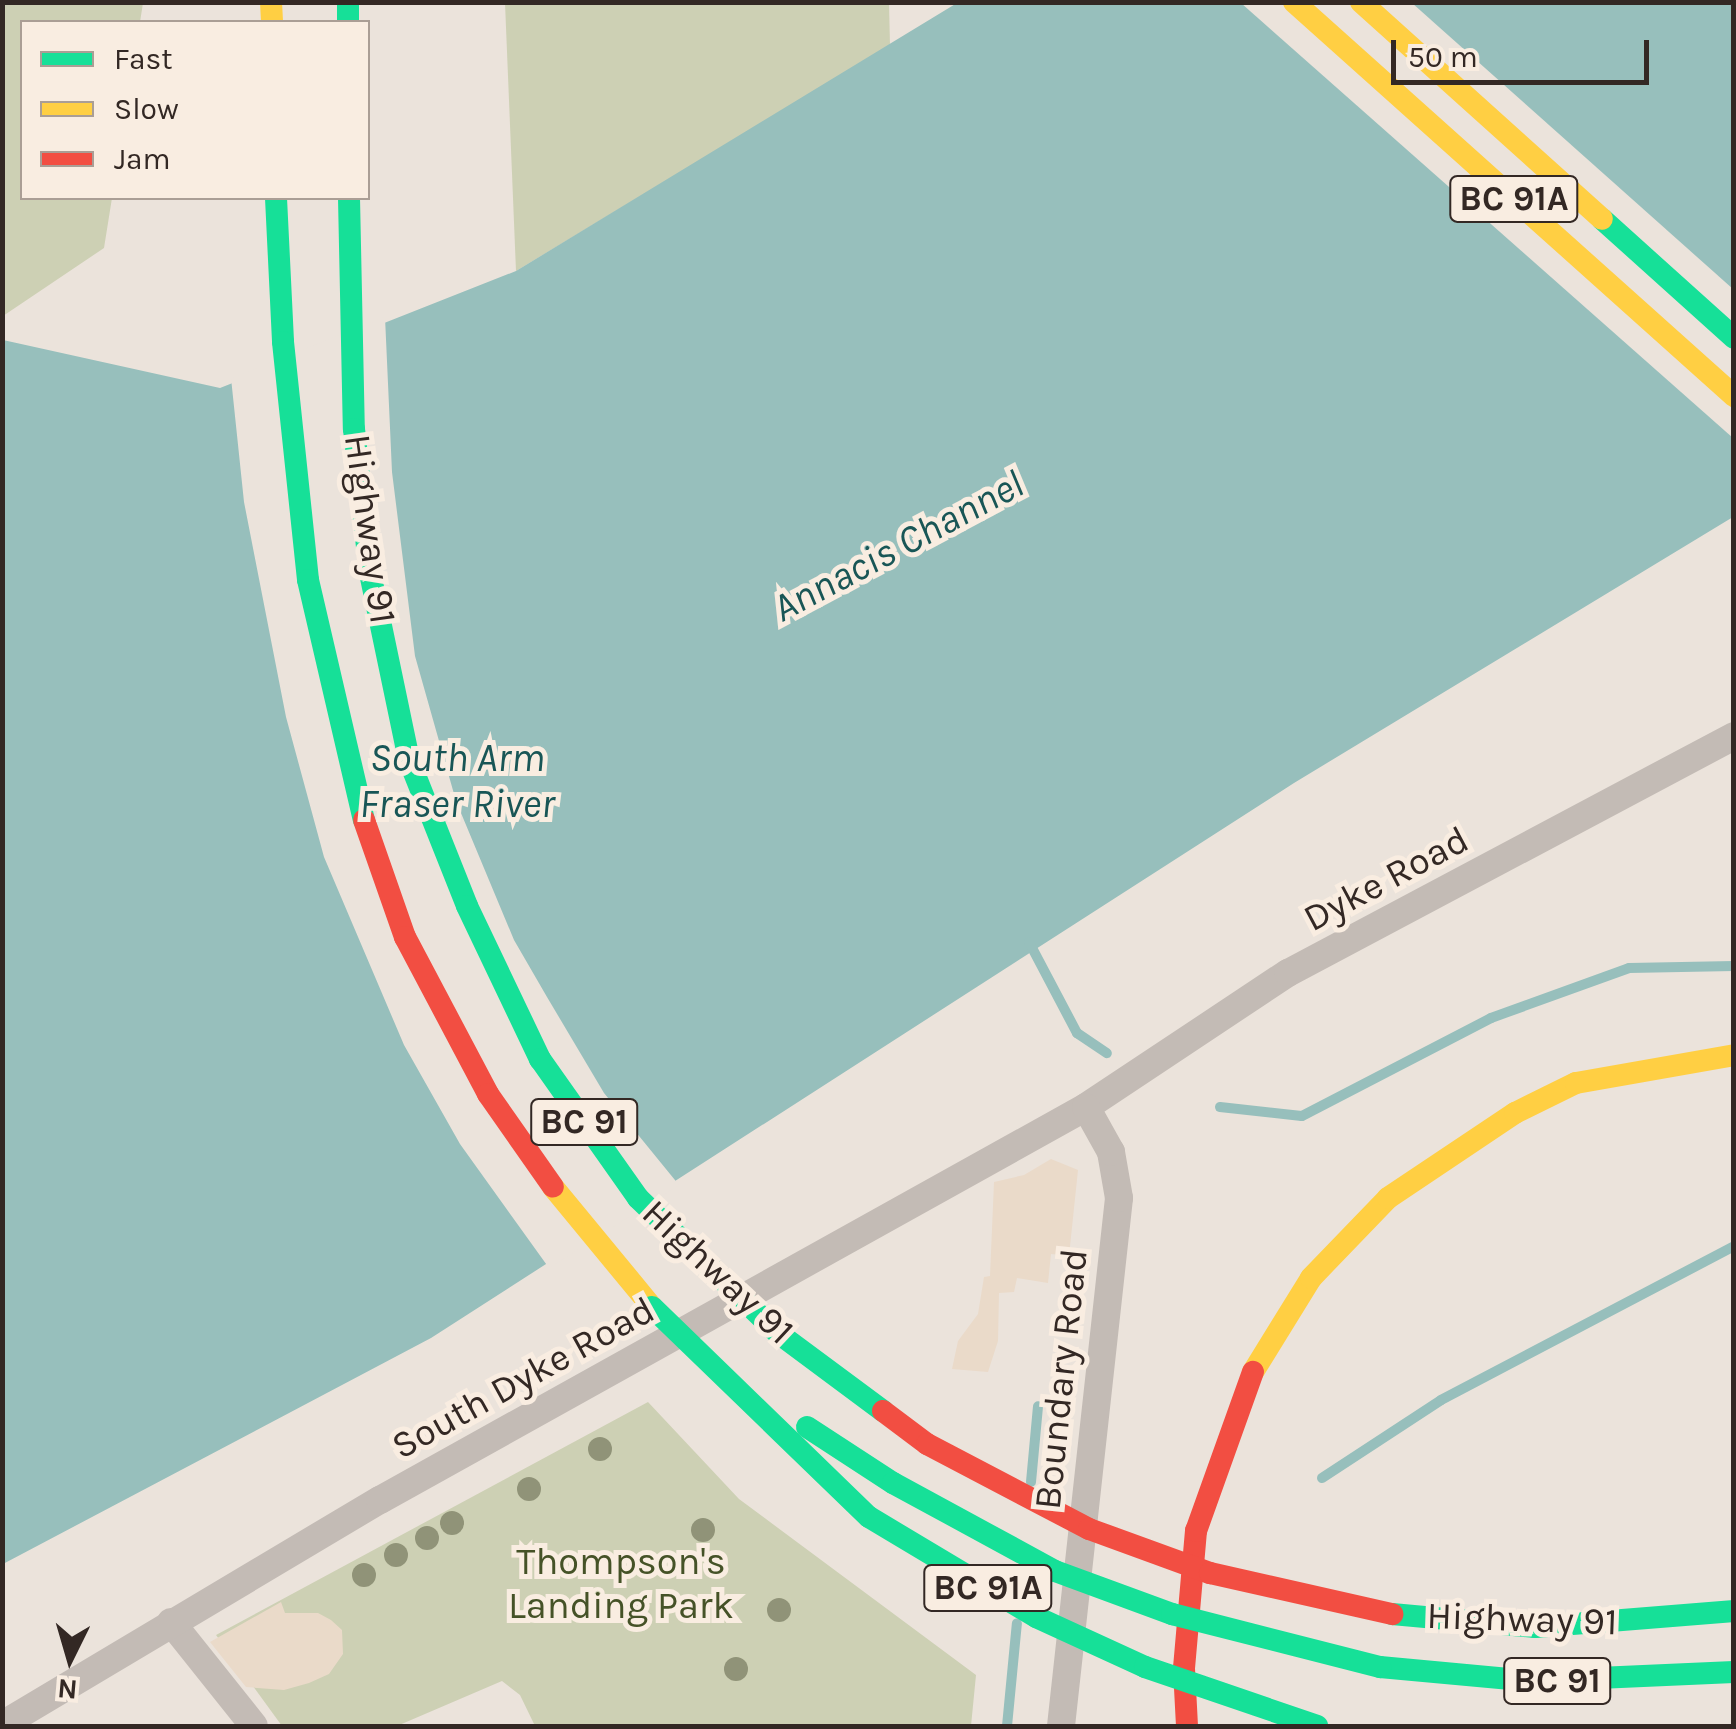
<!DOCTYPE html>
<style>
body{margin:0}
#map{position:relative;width:1736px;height:1729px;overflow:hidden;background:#ebe3db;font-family:Karla,sans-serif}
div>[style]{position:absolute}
.green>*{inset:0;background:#cdd0b4}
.plaza>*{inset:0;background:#eadac9}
.water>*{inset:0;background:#97bfbc}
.pier>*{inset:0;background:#ebe3db}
.stream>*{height:10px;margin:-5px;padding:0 5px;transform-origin:5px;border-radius:5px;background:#97bfbc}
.street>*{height:28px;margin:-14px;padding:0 14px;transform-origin:14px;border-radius:14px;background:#c3bbb5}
.fast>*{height:22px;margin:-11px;padding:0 11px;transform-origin:11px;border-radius:11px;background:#16e098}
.slow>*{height:22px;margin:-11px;padding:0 11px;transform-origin:11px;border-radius:11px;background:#ffcf43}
.jam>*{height:22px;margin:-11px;padding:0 11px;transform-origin:11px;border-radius:11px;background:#f24e42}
.fast-bridge>*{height:22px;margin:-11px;padding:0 11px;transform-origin:11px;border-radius:11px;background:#16e098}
.jam-bridge>*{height:22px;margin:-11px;padding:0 11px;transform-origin:11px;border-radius:11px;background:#f24e42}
.trees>*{width:24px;height:24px;margin:-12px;border-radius:50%;background:#909378}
span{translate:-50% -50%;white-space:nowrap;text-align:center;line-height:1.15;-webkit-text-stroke:10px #f9ede1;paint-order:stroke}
.shield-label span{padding:2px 8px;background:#f9ede1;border:2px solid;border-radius:8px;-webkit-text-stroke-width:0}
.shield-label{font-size:35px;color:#332824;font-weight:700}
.street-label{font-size:38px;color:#332824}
.park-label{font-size:38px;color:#455227}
.water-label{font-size:40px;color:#195656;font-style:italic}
.frame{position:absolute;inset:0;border:5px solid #332824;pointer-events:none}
.legend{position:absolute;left:20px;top:20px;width:350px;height:180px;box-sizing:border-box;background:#f9ede1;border:2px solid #aa9e95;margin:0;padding:12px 18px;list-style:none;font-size:30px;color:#332824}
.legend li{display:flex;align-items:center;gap:20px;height:50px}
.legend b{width:50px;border:2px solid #aa9e95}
.north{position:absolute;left:20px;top:1609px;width:100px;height:100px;-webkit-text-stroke:8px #f9ede1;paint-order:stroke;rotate:185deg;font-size:28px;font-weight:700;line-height:40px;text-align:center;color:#332824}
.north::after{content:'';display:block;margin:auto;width:35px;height:45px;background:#332824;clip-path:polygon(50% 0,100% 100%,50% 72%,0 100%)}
.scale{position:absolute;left:1391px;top:40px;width:258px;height:45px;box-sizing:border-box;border:5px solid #332824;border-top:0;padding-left:12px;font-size:30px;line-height:35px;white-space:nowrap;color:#332824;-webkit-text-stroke:8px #f9ede1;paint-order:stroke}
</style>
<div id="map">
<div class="green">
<div style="clip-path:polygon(3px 2px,143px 3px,140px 22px,22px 22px,22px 198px,112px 198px,104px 248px,3px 316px)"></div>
<div style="clip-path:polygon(505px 3px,889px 3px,890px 46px,516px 271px)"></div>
<div style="clip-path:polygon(648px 1402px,739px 1499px,976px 1675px,971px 1726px,535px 1726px,520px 1695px,502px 1681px,397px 1726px,282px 1726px,216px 1635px)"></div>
</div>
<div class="plaza">
<div style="clip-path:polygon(1051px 1159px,1078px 1170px,1069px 1256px,1051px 1254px,1048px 1283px,1017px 1278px,1014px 1292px,999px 1293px,998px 1341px,988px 1372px,952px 1369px,958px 1341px,978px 1314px,984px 1277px,990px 1276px,994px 1182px,1024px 1175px)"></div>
<div style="clip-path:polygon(281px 1602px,285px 1613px,318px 1613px,331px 1620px,342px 1630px,343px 1654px,329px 1674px,309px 1683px,284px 1690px,246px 1687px,210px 1642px)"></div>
</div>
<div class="water">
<div style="clip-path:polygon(957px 3px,1733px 3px,1733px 517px,1294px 783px,431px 1338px,3px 1564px,3px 340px,220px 388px,516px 271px)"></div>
</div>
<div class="pier">
<div style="clip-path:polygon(1241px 3px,1412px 3px,1733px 289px,1733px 438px)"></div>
<div style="clip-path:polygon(385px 317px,392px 472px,415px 656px,456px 801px,514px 940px,547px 997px,604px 1093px,679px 1185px,549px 1268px,460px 1144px,404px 1045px,324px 857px,286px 717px,244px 502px,231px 378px)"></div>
</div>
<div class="stream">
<div style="left:1029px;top:942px;width:103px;rotate:62.2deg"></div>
<div style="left:1077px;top:1033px;width:36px;rotate:34deg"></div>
<div style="left:1220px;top:1107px;width:82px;rotate:6.3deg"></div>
<div style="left:1302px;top:1116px;width:213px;rotate:-27.4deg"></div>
<div style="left:1491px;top:1018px;width:147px;rotate:-19.9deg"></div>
<div style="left:1629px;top:968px;width:105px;rotate:-1.1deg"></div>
<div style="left:1322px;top:1478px;width:142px;rotate:-33.2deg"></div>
<div style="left:1441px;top:1400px;width:331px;rotate:-27.7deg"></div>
<div style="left:1031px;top:1482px;width:76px;rotate:-84.7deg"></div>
<div style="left:1007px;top:1726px;width:103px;rotate:-84.5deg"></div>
</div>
<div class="street">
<div style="left:171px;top:1622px;width:133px;rotate:51.4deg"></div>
<div style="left:2px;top:1725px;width:440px;rotate:-30.8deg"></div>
<div style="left:380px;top:1500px;width:808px;rotate:-29.1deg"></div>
<div style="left:1086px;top:1107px;width:242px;rotate:-33.6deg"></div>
<div style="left:1288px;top:973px;width:505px;rotate:-27.99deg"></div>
<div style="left:1061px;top:1726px;width:531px;rotate:-83.73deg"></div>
<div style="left:1119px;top:1198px;width:47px;rotate:-99.9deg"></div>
<div style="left:1111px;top:1152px;width:51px;rotate:-119.1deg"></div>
</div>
<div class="fast">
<div style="left:348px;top:2px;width:20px;rotate:90deg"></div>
<div style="left:276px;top:198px;width:144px;rotate:87.2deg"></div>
<div style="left:283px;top:342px;width:239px;rotate:84deg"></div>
<div style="left:308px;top:580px;width:246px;rotate:76.9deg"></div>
<div style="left:1602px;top:219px;width:178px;rotate:42deg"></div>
<div style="left:1392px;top:1614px;width:144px;rotate:5.2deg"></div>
<div style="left:1535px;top:1627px;width:200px;rotate:-4.6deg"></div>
<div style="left:1380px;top:1667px;width:151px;rotate:5.3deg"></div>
<div style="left:1530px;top:1681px;width:204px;rotate:-2.5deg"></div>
</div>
<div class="slow">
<div style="left:271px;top:2px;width:20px;rotate:87deg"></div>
<div style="left:1294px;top:2px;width:591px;rotate:41.84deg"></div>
<div style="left:1361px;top:2px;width:324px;rotate:42deg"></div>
<div style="left:553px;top:1187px;width:156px;rotate:50.5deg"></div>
<div style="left:1253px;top:1372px;width:110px;rotate:-58.3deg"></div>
<div style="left:1311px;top:1278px;width:111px;rotate:-46.1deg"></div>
<div style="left:1388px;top:1198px;width:153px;rotate:-33.8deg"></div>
<div style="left:1515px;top:1113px;width:68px;rotate:-26.2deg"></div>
<div style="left:1576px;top:1083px;width:160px;rotate:-10deg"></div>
</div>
<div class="jam">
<div style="left:364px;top:820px;width:124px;rotate:70.7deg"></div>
<div style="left:405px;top:937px;width:178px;rotate:62.1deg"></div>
<div style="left:488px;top:1094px;width:113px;rotate:55deg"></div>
<div style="left:1187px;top:1726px;width:58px;rotate:-93deg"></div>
<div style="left:1184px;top:1668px;width:138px;rotate:-85deg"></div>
<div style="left:1196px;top:1531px;width:169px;rotate:-70.3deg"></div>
</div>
<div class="fast-bridge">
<div style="left:349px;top:198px;width:231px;rotate:88.8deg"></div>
<div style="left:354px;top:429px;width:145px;rotate:83.7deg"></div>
<div style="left:370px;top:573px;width:191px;rotate:78.2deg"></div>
<div style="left:409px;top:760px;width:157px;rotate:68.3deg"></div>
<div style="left:467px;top:906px;width:170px;rotate:64.5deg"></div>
<div style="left:540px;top:1059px;width:170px;rotate:54.8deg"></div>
<div style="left:638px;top:1198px;width:194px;rotate:44deg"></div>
<div style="left:778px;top:1333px;width:131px;rotate:36.6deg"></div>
<div style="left:652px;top:1307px;width:302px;rotate:44.1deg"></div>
<div style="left:869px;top:1517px;width:195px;rotate:30.9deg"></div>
<div style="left:1036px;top:1617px;width:120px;rotate:24.6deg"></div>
<div style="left:1145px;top:1667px;width:182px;rotate:18.9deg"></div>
<div style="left:807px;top:1427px;width:103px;rotate:33.1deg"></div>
<div style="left:893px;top:1483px;width:184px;rotate:28.5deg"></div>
<div style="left:1055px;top:1571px;width:125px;rotate:20.2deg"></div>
<div style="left:1172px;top:1614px;width:215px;rotate:14.3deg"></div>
</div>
<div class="jam-bridge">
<div style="left:883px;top:1411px;width:55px;rotate:36.9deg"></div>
<div style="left:927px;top:1444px;width:183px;rotate:27.7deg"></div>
<div style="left:1089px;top:1529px;width:129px;rotate:20deg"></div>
<div style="left:1210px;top:1573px;width:187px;rotate:12.7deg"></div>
</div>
<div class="trees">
<div style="left:600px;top:1449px"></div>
<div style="left:529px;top:1489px"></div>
<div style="left:452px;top:1523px"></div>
<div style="left:703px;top:1530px"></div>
<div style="left:427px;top:1538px"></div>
<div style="left:396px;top:1555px"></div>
<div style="left:364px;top:1575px"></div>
<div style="left:779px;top:1610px"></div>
<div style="left:736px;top:1669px"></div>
</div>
<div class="shield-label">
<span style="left:1514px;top:199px">BC 91A</span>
<span style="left:584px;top:1122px">BC 91</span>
<span style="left:988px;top:1588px">BC 91A</span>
<span style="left:1557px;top:1681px">BC 91</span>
</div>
<div class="street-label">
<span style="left:370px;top:529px;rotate:82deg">Highway 91</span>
<span style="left:1386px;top:879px;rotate:-28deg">Dyke Road</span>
<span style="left:718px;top:1272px;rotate:43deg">Highway 91</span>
<span style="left:523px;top:1378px;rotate:-29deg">South Dyke Road</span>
<span style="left:1061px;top:1379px;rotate:-84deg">Boundary Road</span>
<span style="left:1522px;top:1619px;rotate:2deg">Highway 91</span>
</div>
<div class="park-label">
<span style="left:621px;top:1584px">Thompson's<br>Landing Park</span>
</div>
<div class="water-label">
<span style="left:898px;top:546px;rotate:-28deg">Annacis Channel</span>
<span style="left:457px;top:781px">South Arm<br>Fraser River</span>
</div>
<div class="frame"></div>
<ul class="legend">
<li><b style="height:12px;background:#16e098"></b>Fast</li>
<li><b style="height:12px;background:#ffcf43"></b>Slow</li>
<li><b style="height:12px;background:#f24e42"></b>Jam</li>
</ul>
<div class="north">N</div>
<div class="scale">50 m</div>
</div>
